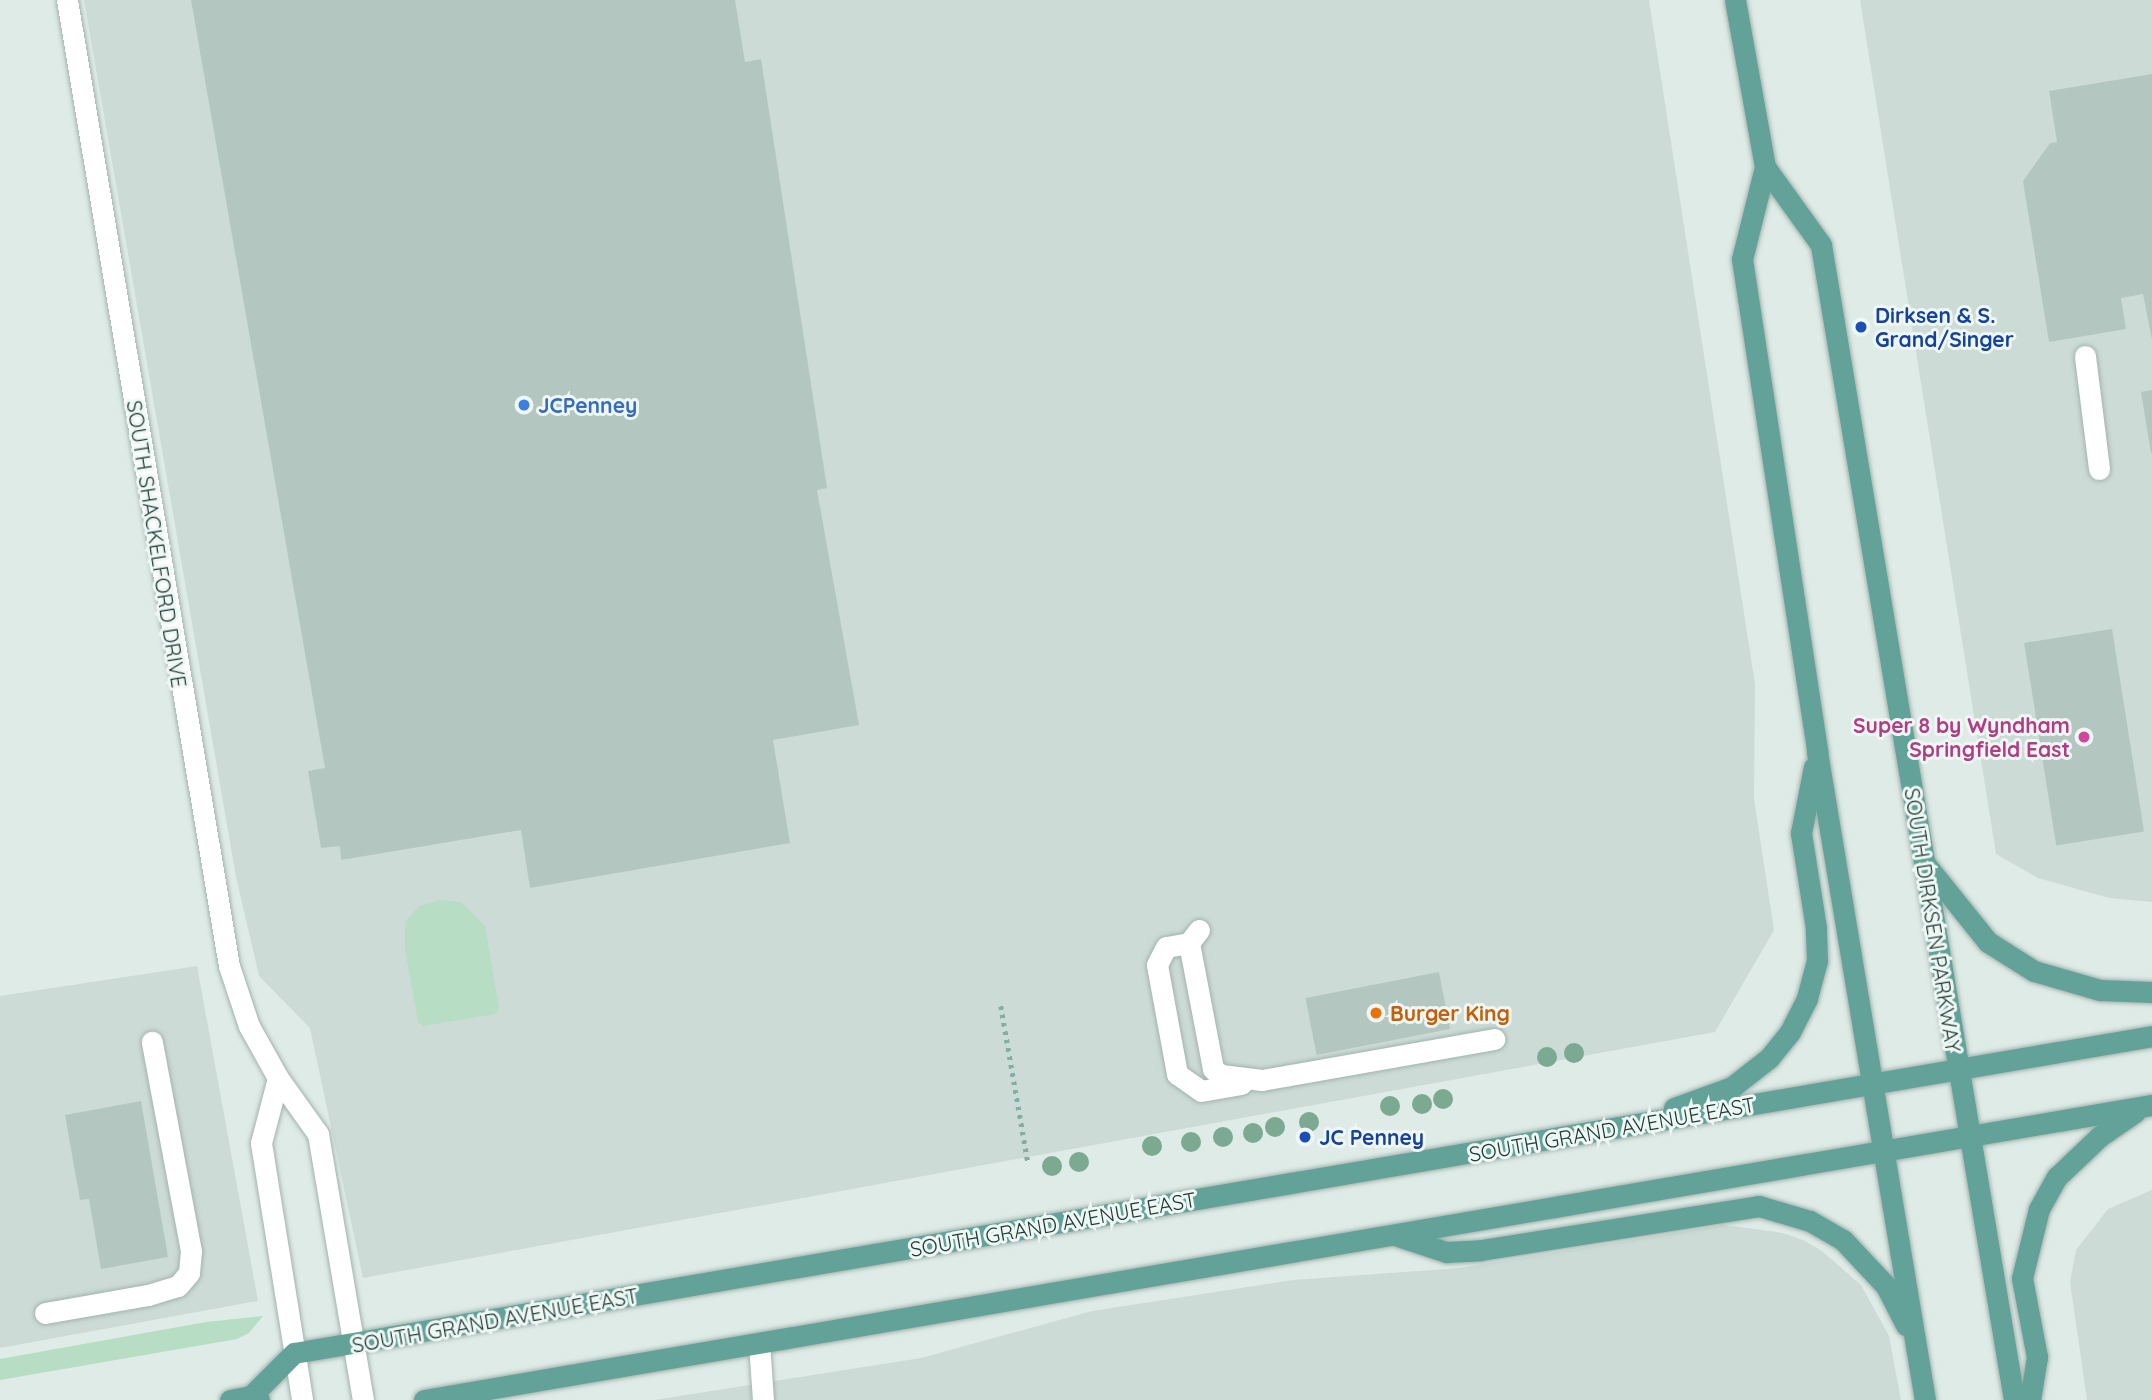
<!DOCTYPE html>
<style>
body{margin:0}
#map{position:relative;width:2152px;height:1400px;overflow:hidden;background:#dfebe7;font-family:Quicksand,sans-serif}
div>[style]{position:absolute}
.built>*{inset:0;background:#cddbd6}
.green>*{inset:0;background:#b7ddc5}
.building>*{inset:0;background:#b4c6c0;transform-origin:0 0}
.path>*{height:4.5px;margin-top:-2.25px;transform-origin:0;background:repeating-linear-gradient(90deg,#7eb0a5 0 3.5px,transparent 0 8.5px)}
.roads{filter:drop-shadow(0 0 2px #a2b3ae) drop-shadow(0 0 2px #a2b3ae)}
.minor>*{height:21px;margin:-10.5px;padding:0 10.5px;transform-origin:10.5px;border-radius:10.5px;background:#fff}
.major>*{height:21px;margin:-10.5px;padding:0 10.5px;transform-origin:10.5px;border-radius:10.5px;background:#62a298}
.trees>*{width:20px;height:20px;margin:-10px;border-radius:50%;background:#7ba992}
.dots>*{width:19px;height:19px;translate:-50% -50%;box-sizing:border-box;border:4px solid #eff7f4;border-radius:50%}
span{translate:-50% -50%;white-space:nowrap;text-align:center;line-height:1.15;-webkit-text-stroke:6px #eff7f4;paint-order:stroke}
.transit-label{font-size:21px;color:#164399;font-weight:700}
.left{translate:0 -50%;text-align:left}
.shop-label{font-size:21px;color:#366cbe;font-weight:700}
.street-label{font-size:21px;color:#203b36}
.hotel-label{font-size:21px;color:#b23c85;font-weight:700}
.right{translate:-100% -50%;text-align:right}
.food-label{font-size:21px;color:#c56008;font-weight:700}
</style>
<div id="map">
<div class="built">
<div style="clip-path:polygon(84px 0,1649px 0,1755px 684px,1754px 799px,1774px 930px,1715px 1032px,363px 1278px,310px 1028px,259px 976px,236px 877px)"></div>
<div style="clip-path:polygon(1860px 0,2152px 0,2152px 902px,2109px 898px,2038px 878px,1996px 854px)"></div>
<div style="clip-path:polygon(197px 966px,258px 1301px,0 1348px,0 996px)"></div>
<div style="clip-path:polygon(2152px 1190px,2152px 1400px,2087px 1400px,2070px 1282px,2076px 1250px,2108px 1209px)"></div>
<div style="clip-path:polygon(1725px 1225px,1783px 1233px,1803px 1240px,1822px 1251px,1861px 1285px,1889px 1336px,1901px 1400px,654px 1400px,921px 1358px,1092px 1311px,1293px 1280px,1459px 1268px)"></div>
</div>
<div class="green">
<div style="clip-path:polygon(440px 900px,461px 902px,485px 926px,499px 1008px,496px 1014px,423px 1026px,418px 1022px,405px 949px,405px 922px,419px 906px)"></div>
<div style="clip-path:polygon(263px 1316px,249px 1333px,237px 1339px,0 1380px,0 1359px,206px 1322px)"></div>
</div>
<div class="building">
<div style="clip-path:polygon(191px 0,735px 0,745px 62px,761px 59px,827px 488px,817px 490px,859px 725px,773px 740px,790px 843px,530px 888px,521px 830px,341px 860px,340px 846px,321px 848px,308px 771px,325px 768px)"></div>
<div style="clip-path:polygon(2152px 74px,2152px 340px,2143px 294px,2121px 298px,2126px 329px,2049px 342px,2023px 181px,2050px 143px,2057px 142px,2049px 91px)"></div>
<div style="clip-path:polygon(2152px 390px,2152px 453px,2151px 453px,2141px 392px)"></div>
<div style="left:2112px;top:629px;width:205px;height:89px;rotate:81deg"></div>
<div style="left:1439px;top:972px;width:58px;height:136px;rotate:79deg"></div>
<div style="clip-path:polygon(141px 1101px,168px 1257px,101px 1269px,89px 1199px,80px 1200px,65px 1115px)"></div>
</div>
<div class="path">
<div style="left:1001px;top:1006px;width:158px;rotate:80.2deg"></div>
</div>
<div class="roads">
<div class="minor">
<div style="left:67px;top:0;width:979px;rotate:80.48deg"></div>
<div style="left:229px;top:966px;width:63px;rotate:71.6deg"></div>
<div style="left:249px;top:1026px;width:60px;rotate:60.9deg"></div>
<div style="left:278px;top:1078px;width:69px;rotate:54.5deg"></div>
<div style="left:318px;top:1134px;width:270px;rotate:80.4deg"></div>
<div style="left:2085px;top:356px;width:114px;rotate:82.9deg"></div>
<div style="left:1199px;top:930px;width:16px;rotate:128deg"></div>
<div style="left:1189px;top:943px;width:128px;rotate:79.2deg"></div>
<div style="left:1213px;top:1069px;width:10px;rotate:37deg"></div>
<div style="left:1221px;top:1075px;width:41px;rotate:7deg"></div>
<div style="left:1262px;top:1080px;width:236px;rotate:-10deg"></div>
<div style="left:1189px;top:943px;width:23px;rotate:170deg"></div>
<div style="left:1166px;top:947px;width:20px;rotate:117deg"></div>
<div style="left:1157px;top:965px;width:111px;rotate:79.6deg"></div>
<div style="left:1177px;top:1074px;width:29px;rotate:35deg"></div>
<div style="left:1201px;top:1091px;width:41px;rotate:-9.9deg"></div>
<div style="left:278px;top:1078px;width:67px;rotate:104.7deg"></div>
<div style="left:261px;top:1143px;width:260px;rotate:80.9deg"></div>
<div style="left:45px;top:1313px;width:105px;rotate:-9.9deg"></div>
<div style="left:148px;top:1295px;width:31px;rotate:-17deg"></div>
<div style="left:178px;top:1286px;width:17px;rotate:-50deg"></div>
<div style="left:189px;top:1273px;width:22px;rotate:-85deg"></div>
<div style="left:191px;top:1251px;width:213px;rotate:-100.6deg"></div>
<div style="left:759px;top:1343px;width:57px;rotate:86deg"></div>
</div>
<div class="major">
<div style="left:1735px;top:0;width:170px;rotate:79.8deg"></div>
<div style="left:1765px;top:167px;width:95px;rotate:104deg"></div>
<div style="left:1742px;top:259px;width:499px;rotate:81.3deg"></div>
<div style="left:1817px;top:752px;width:657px;rotate:80.54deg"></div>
<div style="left:1765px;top:167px;width:96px;rotate:54.3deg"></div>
<div style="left:1821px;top:245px;width:1171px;rotate:80.51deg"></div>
<div style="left:1926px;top:865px;width:99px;rotate:51.2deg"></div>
<div style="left:1988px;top:942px;width:54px;rotate:32.2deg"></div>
<div style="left:2034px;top:971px;width:69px;rotate:16.1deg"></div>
<div style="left:2100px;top:990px;width:52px;rotate:2.2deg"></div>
<div style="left:1674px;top:1108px;width:62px;rotate:-19.9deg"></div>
<div style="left:1732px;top:1087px;width:47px;rotate:-38.1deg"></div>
<div style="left:1769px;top:1058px;width:33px;rotate:-51deg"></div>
<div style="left:1790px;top:1032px;width:38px;rotate:-63deg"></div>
<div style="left:1807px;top:998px;width:38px;rotate:-75deg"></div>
<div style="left:1817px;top:961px;width:33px;rotate:-92deg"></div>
<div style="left:1816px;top:928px;width:96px;rotate:-99deg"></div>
<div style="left:1801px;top:833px;width:67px;rotate:-78.9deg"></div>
<div style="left:1398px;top:1236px;width:51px;rotate:18.4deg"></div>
<div style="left:1446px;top:1252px;width:35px;rotate:-3deg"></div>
<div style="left:1481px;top:1250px;width:281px;rotate:-9deg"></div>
<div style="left:1759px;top:1206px;width:53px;rotate:16.4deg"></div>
<div style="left:1810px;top:1221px;width:38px;rotate:30deg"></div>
<div style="left:1843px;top:1240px;width:63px;rotate:46.9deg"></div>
<div style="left:1886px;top:1286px;width:44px;rotate:62.9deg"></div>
<div style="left:251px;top:1396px;width:61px;rotate:-45deg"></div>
<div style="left:294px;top:1353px;width:1885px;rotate:-9.68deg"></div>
<div style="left:230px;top:1400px;width:21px;rotate:-11deg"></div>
<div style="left:251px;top:1396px;width:9px;rotate:27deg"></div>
<div style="left:424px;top:1400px;width:1753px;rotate:-9.69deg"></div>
<div style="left:2030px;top:1400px;width:44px;rotate:-80.8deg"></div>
<div style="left:2037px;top:1357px;width:80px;rotate:-100.8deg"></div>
<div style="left:2022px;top:1278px;width:71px;rotate:-76.2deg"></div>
<div style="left:2039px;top:1209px;width:37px;rotate:-61deg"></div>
<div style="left:2057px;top:1177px;width:59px;rotate:-43.6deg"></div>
<div style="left:2100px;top:1136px;width:42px;rotate:-34.4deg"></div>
</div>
</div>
<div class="trees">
<div style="left:1574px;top:1053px"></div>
<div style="left:1547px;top:1057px"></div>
<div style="left:1443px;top:1099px"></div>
<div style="left:1422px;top:1104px"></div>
<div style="left:1390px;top:1106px"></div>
<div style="left:1309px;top:1122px"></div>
<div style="left:1275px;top:1127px"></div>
<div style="left:1253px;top:1133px"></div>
<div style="left:1223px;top:1137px"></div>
<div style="left:1191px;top:1142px"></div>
<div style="left:1152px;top:1146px"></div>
<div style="left:1079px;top:1162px"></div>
<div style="left:1052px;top:1166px"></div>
</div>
<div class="dots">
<div style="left:1861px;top:327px;background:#1a4fb4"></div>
<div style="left:524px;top:405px;background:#3f7fe0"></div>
<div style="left:2084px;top:737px;background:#d1479c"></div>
<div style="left:1376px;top:1013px;background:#e8710a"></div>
<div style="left:1305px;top:1137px;background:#1a4fb4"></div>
</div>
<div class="transit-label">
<span class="left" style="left:1875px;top:327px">Dirksen &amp; S.<br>Grand/Singer</span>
<span class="left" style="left:1319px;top:1137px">JC Penney</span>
</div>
<div class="shop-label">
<span class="left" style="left:538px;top:405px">JCPenney</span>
</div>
<div class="street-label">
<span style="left:157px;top:544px;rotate:81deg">SOUTH SHACKELFORD DRIVE</span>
<span style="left:1933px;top:920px;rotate:81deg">SOUTH DIRKSEN PARKWAY</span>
<span style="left:1612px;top:1129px;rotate:-10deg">SOUTH GRAND AVENUE EAST</span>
<span style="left:1053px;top:1224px;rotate:-10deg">SOUTH GRAND AVENUE EAST</span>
<span style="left:495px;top:1320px;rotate:-10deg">SOUTH GRAND AVENUE EAST</span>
</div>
<div class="hotel-label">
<span class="right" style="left:2070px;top:737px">Super 8 by Wyndham<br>Springfield East</span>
</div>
<div class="food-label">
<span class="left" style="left:1390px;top:1013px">Burger King</span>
</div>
</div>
